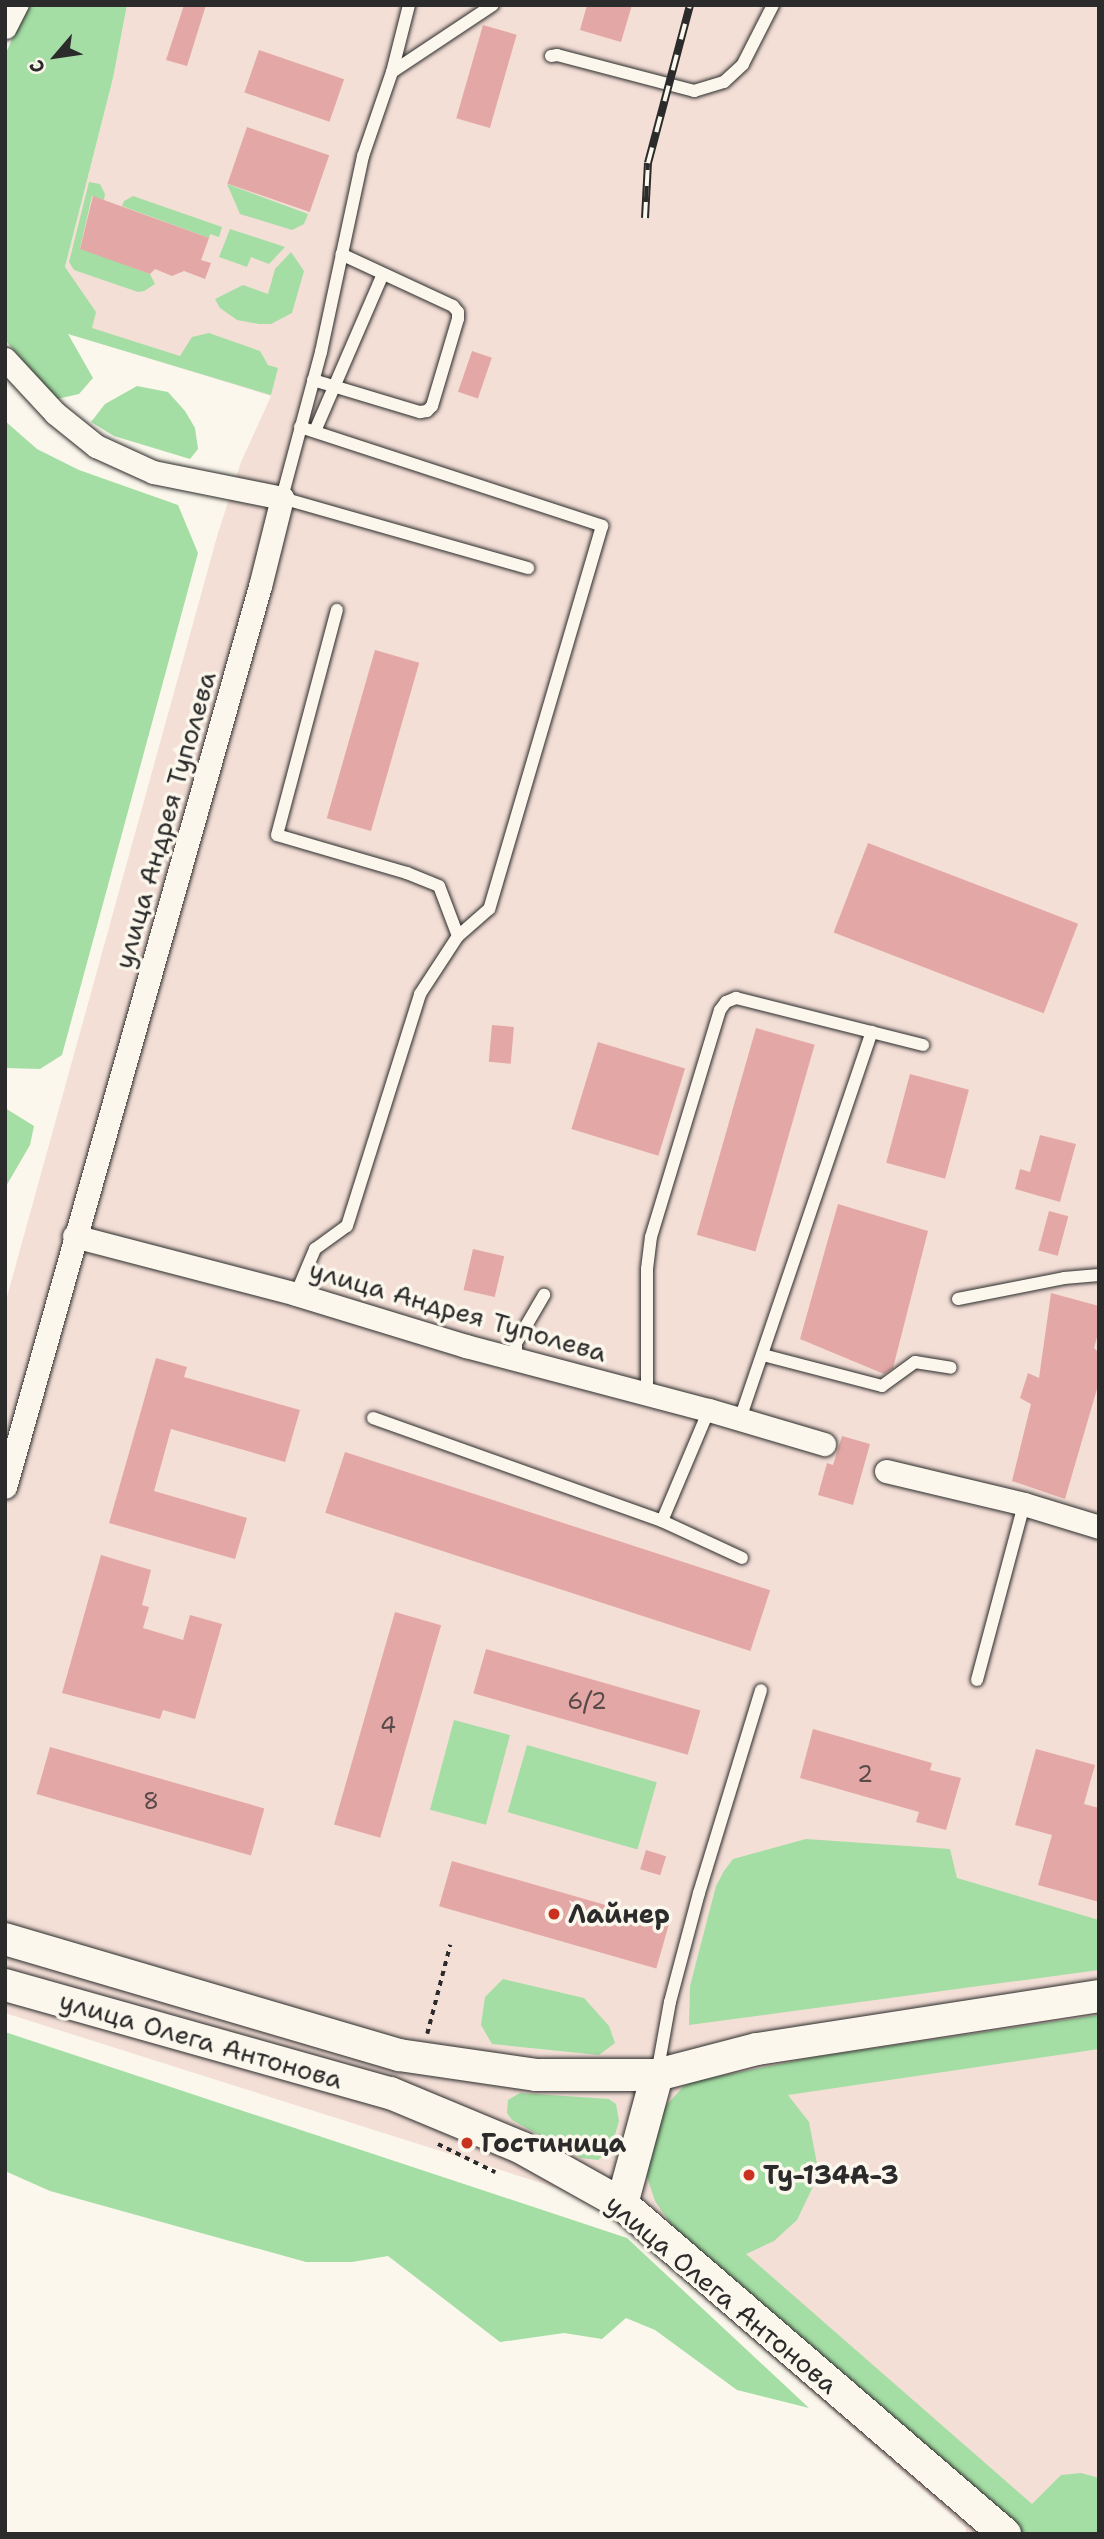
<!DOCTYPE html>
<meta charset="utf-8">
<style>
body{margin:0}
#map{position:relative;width:1104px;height:2539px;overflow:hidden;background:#fbf7ec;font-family:"Shantell Sans",sans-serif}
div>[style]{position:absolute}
.built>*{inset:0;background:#f4dfd7}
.green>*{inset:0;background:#a4dea4;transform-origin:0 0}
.building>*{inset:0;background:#e3a8a6;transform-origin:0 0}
.path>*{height:3.5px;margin-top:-1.75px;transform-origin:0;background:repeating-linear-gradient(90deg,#2b2b2b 0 5px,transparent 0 10px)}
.roads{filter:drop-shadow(0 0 2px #2b2b2b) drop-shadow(0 0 2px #2b2b2b)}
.lane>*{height:12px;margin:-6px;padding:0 6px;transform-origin:6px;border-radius:6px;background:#fbf7ec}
.street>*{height:23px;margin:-11.5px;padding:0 11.5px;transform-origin:11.5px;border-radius:11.5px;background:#fbf7ec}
.secondary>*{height:32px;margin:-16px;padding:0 16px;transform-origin:16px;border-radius:16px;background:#fbf7ec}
.rail>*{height:8px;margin-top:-4px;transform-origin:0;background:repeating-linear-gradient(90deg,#fbf7ec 0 16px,#2b2b2b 0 32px);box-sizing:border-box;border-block:2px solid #2b2b2b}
.dots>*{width:19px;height:19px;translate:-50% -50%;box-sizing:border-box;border:4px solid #fbf7ec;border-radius:50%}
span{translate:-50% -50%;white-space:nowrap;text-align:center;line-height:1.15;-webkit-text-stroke:7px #fbf7ec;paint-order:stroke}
.number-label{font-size:23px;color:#594a4a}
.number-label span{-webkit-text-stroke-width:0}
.street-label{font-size:26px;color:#2b2b2b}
.poi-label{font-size:26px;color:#2b2b2b;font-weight:700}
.left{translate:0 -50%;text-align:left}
.frame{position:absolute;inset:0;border:7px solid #2b2b2b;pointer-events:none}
.north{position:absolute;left:21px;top:21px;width:70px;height:70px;-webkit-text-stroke:5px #fbf7ec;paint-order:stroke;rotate:241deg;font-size:19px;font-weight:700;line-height:28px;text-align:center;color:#2b2b2b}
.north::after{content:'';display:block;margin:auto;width:24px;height:32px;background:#2b2b2b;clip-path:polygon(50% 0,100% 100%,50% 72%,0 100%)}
</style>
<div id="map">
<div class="built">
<div style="clip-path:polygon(127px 5px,1099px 5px,1099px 2534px,966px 2534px,966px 2528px,595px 2200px,5px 2013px,5px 1304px,218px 533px,241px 462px,271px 396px,67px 333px,65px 267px,113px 78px)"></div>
</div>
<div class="green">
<div style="clip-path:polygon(27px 5px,127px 5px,113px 78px,65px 267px,96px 312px,92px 328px,180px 356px,192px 337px,209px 333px,260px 351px,268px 365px,278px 368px,271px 395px,68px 334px,93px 378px,79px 394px,57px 399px,5px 340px,5px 55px)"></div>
<div style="clip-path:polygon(89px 182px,100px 184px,105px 194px,104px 200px,92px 196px,80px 248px,150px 274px,155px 284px,144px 291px,138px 292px,74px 270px,69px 262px)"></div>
<div style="clip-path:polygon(227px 184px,308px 214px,304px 224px,292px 230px,240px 214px)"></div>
<div style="clip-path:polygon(133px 196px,222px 227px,219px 237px,210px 234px,209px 238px,122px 206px,124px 201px)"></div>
<div style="clip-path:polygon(230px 229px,285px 247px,269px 264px,251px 257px,247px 267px,219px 257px)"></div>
<div style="clip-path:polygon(291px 252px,304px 271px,292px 313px,271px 324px,259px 324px,237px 320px,220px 308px,215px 299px,243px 285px,268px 294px,275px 269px)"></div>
<div style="clip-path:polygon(137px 386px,168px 392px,185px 411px,195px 428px,198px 449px,190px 459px,114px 436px,91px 422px,105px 404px)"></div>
<div style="clip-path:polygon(5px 421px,37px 449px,79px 470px,178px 505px,198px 553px,62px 1055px,40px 1069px,5px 1068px)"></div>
<div style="clip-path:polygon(5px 1108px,34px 1126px,30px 1145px,5px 1188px)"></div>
<div style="left:454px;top:1720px;width:58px;height:93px;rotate:15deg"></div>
<div style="left:527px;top:1745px;width:135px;height:70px;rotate:16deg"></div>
<div style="clip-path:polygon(806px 1839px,950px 1849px,957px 1878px,1099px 1920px,1099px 1970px,689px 2025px,690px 1986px,716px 1886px,724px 1871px,733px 1859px)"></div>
<div style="clip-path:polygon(503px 1979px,584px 1998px,609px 2026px,615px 2043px,599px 2055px,492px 2044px,481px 2025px,485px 1997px)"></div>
<div style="clip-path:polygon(1099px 2015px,1099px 2049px,788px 2095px,809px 2122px,819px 2174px,797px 2220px,774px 2241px,746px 2254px,1032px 2504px,1061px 2475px,1081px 2473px,1099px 2478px,1099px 2534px,1022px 2534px,675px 2230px,655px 2201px,645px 2171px,661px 2111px,683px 2087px,695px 2081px,815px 2057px)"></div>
<div style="clip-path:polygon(5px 2032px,627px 2238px,809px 2408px,737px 2390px,655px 2330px,626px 2318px,602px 2339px,564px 2333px,500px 2342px,388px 2256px,352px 2262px,306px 2262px,50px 2191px,5px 2171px)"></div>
<div style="clip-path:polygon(520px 2093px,609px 2099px,616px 2104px,619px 2121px,611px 2149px,598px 2160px,581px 2158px,512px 2120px,507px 2113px,508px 2100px)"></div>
</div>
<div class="building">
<div style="clip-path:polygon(184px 5px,206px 5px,187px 66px,166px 60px)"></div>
<div style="clip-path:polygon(587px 5px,632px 5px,621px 42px,580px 30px)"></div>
<div style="left:483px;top:25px;width:35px;height:97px;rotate:16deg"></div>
<div style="left:259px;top:50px;width:90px;height:45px;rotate:19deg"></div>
<div style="left:247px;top:127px;width:87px;height:60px;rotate:19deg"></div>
<div style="clip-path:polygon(93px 196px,209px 238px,201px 260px,211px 263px,205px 279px,184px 271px,172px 276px,155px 269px,150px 274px,80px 249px)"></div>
<div style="left:472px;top:351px;width:21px;height:43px;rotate:19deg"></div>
<div style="left:375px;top:650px;width:46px;height:175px;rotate:16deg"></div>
<div style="left:868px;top:843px;width:225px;height:96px;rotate:21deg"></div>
<div style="left:492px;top:1025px;width:22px;height:37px;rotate:5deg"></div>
<div style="left:756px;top:1028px;width:61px;height:215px;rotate:16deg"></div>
<div style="left:598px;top:1042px;width:91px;height:91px;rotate:17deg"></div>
<div style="left:910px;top:1074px;width:61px;height:92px;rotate:15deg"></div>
<div style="clip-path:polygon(1040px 1135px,1076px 1144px,1060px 1202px,1015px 1189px,1020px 1169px,1030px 1172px)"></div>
<div style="clip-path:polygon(838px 1204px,928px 1231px,893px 1368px,884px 1374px,800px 1339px)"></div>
<div style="left:1049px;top:1211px;width:20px;height:41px;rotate:15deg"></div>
<div style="left:473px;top:1249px;width:32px;height:42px;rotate:13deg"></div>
<div style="clip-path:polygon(1051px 1293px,1099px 1306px,1099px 1330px,1094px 1348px,1099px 1353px,1099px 1382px,1065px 1499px,1012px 1481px,1031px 1404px,1020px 1398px,1028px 1373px,1039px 1378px)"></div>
<div style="clip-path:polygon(156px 1358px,187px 1367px,184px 1377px,300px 1410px,285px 1462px,171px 1429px,154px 1491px,247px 1518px,235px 1559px,109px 1523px)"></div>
<div style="clip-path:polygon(842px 1436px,870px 1444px,853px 1505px,818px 1495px,827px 1463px,833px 1465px)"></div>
<div style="left:345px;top:1452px;width:447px;height:64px;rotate:18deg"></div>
<div style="clip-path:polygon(101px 1555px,151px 1570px,142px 1605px,149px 1607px,143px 1628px,183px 1640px,190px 1615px,222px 1624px,195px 1719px,163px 1710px,160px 1719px,62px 1693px)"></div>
<div style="left:395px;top:1612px;width:48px;height:221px;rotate:16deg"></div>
<div style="left:486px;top:1649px;width:223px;height:46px;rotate:16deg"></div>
<div style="clip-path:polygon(813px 1729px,932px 1763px,930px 1770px,961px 1778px,946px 1830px,916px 1822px,919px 1812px,800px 1778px)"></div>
<div style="left:50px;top:1747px;width:223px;height:49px;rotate:16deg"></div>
<div style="clip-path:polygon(1036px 1749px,1095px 1765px,1084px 1804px,1099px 1808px,1099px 1902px,1038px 1885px,1052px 1835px,1015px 1825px)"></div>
<div style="left:646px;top:1850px;width:21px;height:20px;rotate:17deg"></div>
<div style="left:452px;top:1861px;width:226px;height:47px;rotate:16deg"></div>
</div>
<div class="path">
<div style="left:427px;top:2034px;width:92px;rotate:-75.5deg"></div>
<div style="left:438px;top:2144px;width:64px;rotate:26.2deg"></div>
</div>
<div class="roads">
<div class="lane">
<div style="left:409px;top:5px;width:69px;rotate:104.2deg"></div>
<div style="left:392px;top:72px;width:89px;rotate:109deg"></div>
<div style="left:363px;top:156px;width:200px;rotate:102.1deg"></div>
<div style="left:321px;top:352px;width:151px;rotate:105deg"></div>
<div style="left:282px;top:498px;width:256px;rotate:15.9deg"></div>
<div style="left:551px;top:56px;width:6px;rotate:-9deg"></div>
<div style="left:557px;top:55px;width:142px;rotate:14.7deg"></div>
<div style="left:694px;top:91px;width:31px;rotate:-17deg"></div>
<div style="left:724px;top:82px;width:26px;rotate:-43deg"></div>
<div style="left:743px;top:64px;width:66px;rotate:-63deg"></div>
<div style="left:392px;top:72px;width:121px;rotate:-33.6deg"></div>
<div style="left:313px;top:380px;width:112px;rotate:16.7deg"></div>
<div style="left:420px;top:412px;width:7px;rotate:-8deg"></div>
<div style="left:427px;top:411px;width:7px;rotate:-45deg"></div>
<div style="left:432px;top:406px;width:91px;rotate:-73.4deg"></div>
<div style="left:458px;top:319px;width:7px;rotate:-90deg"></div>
<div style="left:458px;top:312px;width:8px;rotate:-130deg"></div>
<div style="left:453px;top:306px;width:123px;rotate:-155.1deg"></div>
<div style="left:300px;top:427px;width:318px;rotate:18.1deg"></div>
<div style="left:602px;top:526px;width:399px;rotate:106.4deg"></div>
<div style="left:489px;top:909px;width:41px;rotate:138.9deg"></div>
<div style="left:315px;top:431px;width:171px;rotate:-66.6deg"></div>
<div style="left:296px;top:1294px;width:49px;rotate:-67.1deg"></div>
<div style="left:315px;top:1249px;width:39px;rotate:-36deg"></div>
<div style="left:347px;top:1226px;width:243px;rotate:-72.5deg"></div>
<div style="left:420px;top:994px;width:69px;rotate:-56.8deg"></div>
<div style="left:458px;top:936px;width:53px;rotate:-110.8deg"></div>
<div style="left:439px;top:886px;width:35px;rotate:-158deg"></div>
<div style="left:407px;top:873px;width:135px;rotate:-163.7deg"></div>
<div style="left:277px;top:835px;width:233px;rotate:-75.1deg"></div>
<div style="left:958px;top:1299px;width:108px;rotate:-11.2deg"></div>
<div style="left:1064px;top:1278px;width:35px;rotate:-5deg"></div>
<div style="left:763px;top:1355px;width:123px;rotate:14.6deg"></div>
<div style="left:882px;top:1386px;width:41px;rotate:-36deg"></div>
<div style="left:915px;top:1362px;width:36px;rotate:9deg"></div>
<div style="left:516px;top:1359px;width:16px;rotate:-90deg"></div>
<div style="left:516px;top:1343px;width:56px;rotate:-59.7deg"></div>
<div style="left:647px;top:1393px;width:124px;rotate:-90deg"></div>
<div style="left:647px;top:1269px;width:32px;rotate:-83deg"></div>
<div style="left:651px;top:1237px;width:237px;rotate:-73.1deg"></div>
<div style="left:720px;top:1010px;width:10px;rotate:-53deg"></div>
<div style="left:726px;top:1002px;width:11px;rotate:-22deg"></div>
<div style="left:736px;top:998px;width:193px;rotate:14.1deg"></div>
<div style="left:373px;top:1418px;width:307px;rotate:19.6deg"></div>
<div style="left:662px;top:1521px;width:88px;rotate:24.8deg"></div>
<div style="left:740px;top:1419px;width:409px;rotate:-71.2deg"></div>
<div style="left:662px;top:1521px;width:121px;rotate:-67.1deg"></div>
<div style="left:977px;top:1680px;width:182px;rotate:-75deg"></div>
<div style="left:657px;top:2074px;width:73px;rotate:-79.8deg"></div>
<div style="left:670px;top:2002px;width:113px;rotate:-75.1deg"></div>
<div style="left:699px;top:1893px;width:212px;rotate:-73deg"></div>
</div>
<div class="street">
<div style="left:5px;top:27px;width:25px;rotate:-63deg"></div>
<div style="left:5px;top:359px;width:74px;rotate:47.2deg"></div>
<div style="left:55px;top:413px;width:53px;rotate:38.8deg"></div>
<div style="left:96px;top:446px;width:63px;rotate:24.5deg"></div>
<div style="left:153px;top:472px;width:132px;rotate:11.4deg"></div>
<div style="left:282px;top:498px;width:91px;rotate:104deg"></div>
<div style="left:260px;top:586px;width:936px;rotate:105.8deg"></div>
<div style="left:74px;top:1236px;width:229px;rotate:14.6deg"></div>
<div style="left:296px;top:1294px;width:178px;rotate:17deg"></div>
<div style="left:466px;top:1346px;width:251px;rotate:14.8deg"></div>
<div style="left:709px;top:1410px;width:120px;rotate:16.5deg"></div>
<div style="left:886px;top:1471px;width:142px;rotate:13.4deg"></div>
<div style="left:1024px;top:1504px;width:78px;rotate:17deg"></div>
</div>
<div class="secondary">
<div style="left:5px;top:1939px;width:411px;rotate:16.4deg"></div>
<div style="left:399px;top:2055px;width:138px;rotate:8.3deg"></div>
<div style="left:536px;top:2075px;width:121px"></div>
<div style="left:657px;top:2075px;width:103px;rotate:-14.6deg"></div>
<div style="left:757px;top:2049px;width:346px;rotate:-8.8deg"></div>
<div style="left:5px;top:1985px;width:400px;rotate:15.7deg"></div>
<div style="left:390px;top:2093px;width:143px;rotate:22.6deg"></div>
<div style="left:522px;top:2148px;width:115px;rotate:29.2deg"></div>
<div style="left:622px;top:2204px;width:506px;rotate:40.75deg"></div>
<div style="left:622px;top:2204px;width:134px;rotate:-74.8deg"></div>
</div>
</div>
<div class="rail">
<div style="left:645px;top:218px;width:55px;rotate:-86.9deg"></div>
<div style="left:648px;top:163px;width:163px;rotate:-75.1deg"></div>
</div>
<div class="dots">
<div style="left:554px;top:1914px;background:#c8321e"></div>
<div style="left:467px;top:2143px;background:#c8321e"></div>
<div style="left:749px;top:2175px;background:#c8321e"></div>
</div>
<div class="number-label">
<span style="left:587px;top:1701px">6/2</span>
<span style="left:388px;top:1725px">4</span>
<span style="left:865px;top:1774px">2</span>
<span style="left:151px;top:1801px">8</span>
</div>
<div class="street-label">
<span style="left:165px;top:820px;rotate:-74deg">улица Андрея Туполева</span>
<span style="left:458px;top:1311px;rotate:16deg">улица Андрея Туполева</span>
<span style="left:201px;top:2040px;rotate:16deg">улица Олега Антонова</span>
<span style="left:722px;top:2294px;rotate:40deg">улица Олега Антонова</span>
</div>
<div class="poi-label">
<span class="left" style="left:568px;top:1914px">Лайнер</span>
<span class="left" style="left:481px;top:2143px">Гостиница</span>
<span class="left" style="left:763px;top:2175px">Ту-134А-3</span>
</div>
<div class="frame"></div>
<div class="north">С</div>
</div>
